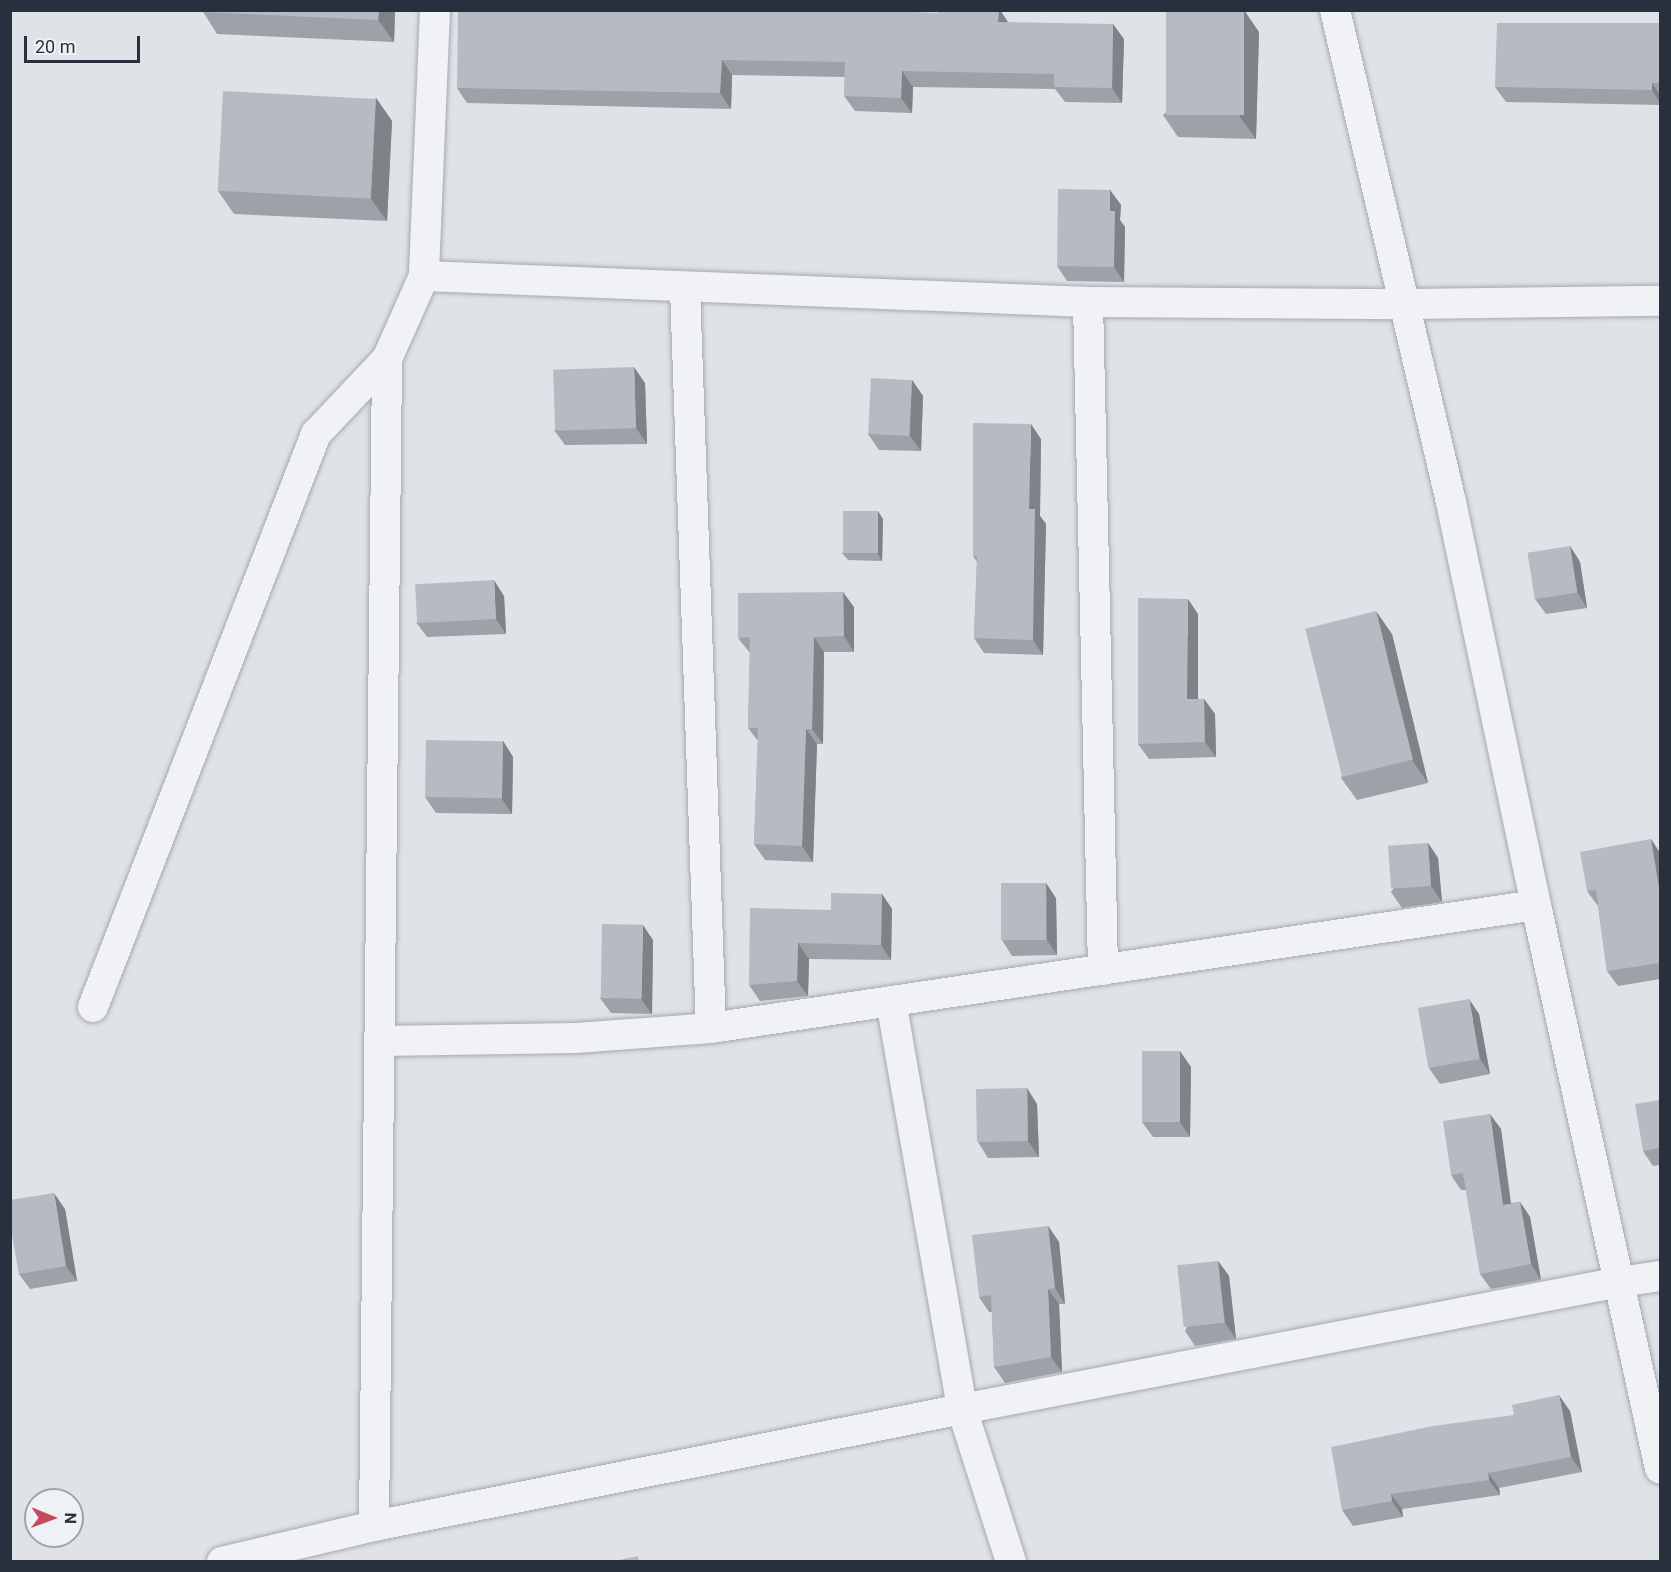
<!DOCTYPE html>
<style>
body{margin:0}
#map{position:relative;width:1671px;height:1572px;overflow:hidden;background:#dfe2e7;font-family:Roboto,sans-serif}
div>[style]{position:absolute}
.roads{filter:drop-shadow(0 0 2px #a5a9b1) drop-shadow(0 0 2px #a5a9b1)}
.street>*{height:30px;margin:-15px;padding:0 15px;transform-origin:15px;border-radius:15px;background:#f1f2f6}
.wall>*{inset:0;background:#9da1a8}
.shaded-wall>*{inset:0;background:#7f8388}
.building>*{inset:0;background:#b6bbc3;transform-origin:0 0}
span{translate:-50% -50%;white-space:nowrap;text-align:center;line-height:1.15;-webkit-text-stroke:5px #eef1f5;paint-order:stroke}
.frame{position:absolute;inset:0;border:12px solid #29303d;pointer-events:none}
.north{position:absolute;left:24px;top:1488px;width:60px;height:60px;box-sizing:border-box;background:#eef1f5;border:2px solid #9fa4ab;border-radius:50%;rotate:91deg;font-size:16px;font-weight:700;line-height:24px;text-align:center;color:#29303d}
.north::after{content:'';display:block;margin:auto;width:21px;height:27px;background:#c44b5b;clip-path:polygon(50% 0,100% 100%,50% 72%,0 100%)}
.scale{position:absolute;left:24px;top:36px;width:116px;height:27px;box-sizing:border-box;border:3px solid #29303d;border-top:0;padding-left:8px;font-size:18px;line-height:21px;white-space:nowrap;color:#29303d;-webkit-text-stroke:4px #eef1f5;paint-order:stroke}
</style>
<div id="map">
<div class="roads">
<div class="street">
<div style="left:435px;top:10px;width:266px;rotate:92.4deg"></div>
<div style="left:424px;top:276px;width:665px;rotate:2.24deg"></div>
<div style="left:1088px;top:302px;width:316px;rotate:0.4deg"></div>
<div style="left:1404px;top:304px;width:256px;rotate:-0.7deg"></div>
<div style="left:1335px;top:10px;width:505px;rotate:76.73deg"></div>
<div style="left:1451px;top:502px;width:412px;rotate:78.1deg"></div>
<div style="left:1536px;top:905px;width:577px;rotate:77.6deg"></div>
<div style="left:685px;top:288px;width:740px;rotate:87.99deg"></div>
<div style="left:1088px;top:302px;width:668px;rotate:88.71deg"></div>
<div style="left:891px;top:1001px;width:414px;rotate:80.1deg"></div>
<div style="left:962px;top:1409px;width:161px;rotate:72.2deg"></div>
<div style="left:93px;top:1007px;width:615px;rotate:-68.74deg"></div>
<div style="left:316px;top:434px;width:103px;rotate:-46.6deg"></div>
<div style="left:387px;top:359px;width:91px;rotate:-66deg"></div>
<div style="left:380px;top:1041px;width:196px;rotate:-0.9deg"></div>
<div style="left:576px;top:1038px;width:135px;rotate:-4.2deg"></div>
<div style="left:711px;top:1028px;width:834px;rotate:-8.48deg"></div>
<div style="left:374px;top:1526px;width:1167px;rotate:-89.36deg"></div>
<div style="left:222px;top:1562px;width:156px;rotate:-13.3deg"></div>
<div style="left:374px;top:1526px;width:600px;rotate:-11.25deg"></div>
<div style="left:962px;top:1409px;width:670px;rotate:-10.92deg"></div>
<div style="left:1620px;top:1282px;width:40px;rotate:-8.5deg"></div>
</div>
</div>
<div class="wall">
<div style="clip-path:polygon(202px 10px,395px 10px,394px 42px,217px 34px)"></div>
<div style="clip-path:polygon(938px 10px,1000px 10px,1008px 22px,1124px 39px,1122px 103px,1065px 102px,1055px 89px,913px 87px,912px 113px,855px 111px,844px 96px,845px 77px,732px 75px,731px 109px,467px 103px,457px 88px,938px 13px)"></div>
<div style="clip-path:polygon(1660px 23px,1660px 105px,1506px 102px,1495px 87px)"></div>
<div style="clip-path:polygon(1259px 32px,1256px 139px,1178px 137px,1163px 115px)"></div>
<div style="clip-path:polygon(376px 98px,392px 121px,387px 221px,234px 214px,218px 191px)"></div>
<div style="clip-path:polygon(1110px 190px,1121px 205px,1120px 220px,1125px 227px,1124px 282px,1067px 281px,1057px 266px)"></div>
<div style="clip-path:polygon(912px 380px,923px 396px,921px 451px,879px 450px,868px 434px)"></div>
<div style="clip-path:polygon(645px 383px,647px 444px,565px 445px,554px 430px)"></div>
<div style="clip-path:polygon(1041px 439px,1040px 516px,1046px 524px,1043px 655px,984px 653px,974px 638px,977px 562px,973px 556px)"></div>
<div style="clip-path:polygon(883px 519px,882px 561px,848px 560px,842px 553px)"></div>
<div style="clip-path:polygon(1570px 546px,1580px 562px,1587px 608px,1546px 614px,1535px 599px)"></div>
<div style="clip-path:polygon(504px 596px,506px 634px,427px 637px,416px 622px)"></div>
<div style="clip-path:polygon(854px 607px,854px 652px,824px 652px,823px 744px,817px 744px,813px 862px,765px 860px,754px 844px,758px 741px,748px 728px,750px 653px,738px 638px)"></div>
<div style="clip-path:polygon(1198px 614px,1198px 699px,1204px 699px,1215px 714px,1216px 757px,1149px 759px,1138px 744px)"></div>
<div style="clip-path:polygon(1392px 634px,1428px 783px,1357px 800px,1341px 778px)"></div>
<div style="clip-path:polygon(503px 741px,513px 757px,512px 814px,436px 813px,425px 797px)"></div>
<div style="clip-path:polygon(1651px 839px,1660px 853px,1660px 979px,1618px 986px,1607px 971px,1598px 906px,1587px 891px)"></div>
<div style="clip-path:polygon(1428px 843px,1438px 858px,1442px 902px,1402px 908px,1391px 892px)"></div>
<div style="clip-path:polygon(882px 894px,892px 909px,891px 960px,809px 959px,808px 996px,760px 1001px,749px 985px,831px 910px)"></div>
<div style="clip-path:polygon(1056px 898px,1057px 955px,1012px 956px,1002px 940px)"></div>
<div style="clip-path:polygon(653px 940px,652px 1014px,611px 1013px,600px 998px)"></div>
<div style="clip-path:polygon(1479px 1014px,1490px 1074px,1440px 1084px,1429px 1068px)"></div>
<div style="clip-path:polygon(1191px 1067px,1190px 1137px,1153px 1137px,1142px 1122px)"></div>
<div style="clip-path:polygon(1660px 1100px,1660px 1165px,1653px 1166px,1643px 1151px)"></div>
<div style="clip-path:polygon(1037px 1104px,1039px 1157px,988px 1158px,978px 1142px)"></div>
<div style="clip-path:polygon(1501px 1129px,1511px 1203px,1520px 1202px,1530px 1217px,1541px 1280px,1491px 1289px,1480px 1274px,1466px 1190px,1461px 1190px,1451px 1175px)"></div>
<div style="clip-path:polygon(65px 1209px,77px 1281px,30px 1289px,19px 1274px)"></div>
<div style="clip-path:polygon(1048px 1226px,1059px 1242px,1065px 1304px,1059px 1304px,1062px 1372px,1005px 1383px,994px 1367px,992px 1312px,989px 1312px,979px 1297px)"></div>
<div style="clip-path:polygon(1218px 1261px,1229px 1276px,1236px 1339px,1195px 1346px,1185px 1331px)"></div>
<div style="clip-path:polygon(1570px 1411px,1582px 1472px,1499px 1488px,1500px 1495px,1402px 1509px,1403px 1517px,1353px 1526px,1342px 1510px)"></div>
</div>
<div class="shaded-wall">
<div style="clip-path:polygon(379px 10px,395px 10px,394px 42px,378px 20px)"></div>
<div style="clip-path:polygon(999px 10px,1000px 10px,1009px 24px,998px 22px)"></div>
<div style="clip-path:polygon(1244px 10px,1259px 32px,1256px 139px,1240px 117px)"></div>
<div style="clip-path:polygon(1113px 24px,1124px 39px,1122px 103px,1112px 88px)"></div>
<div style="clip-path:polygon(722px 60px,732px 75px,731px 109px,720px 93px)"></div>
<div style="clip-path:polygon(902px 71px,913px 87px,912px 113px,901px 98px)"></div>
<div style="clip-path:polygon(1652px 83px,1660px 95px,1660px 103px,1652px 90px)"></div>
<div style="clip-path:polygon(376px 98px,392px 121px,387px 221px,371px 199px)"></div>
<div style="clip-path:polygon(1110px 190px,1121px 205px,1120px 220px,1125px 227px,1124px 282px,1114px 267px,1110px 211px)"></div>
<div style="clip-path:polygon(634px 367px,645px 383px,647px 444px,636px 428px)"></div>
<div style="clip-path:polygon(912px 380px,923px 396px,921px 451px,910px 436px)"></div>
<div style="clip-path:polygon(1031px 424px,1041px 439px,1040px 516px,1046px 524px,1043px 655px,1033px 640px,1029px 509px)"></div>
<div style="clip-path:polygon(878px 511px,883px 519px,882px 561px,877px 553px)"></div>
<div style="clip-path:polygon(1570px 546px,1580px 562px,1587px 608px,1577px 592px)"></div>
<div style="clip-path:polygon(494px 580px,504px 596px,506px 634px,496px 619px)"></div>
<div style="clip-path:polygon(843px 592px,854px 607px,854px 652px,844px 636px)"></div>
<div style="clip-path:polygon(1188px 599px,1198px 614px,1198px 714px,1187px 699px)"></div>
<div style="clip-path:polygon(1376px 611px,1392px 634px,1428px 783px,1412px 760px)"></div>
<div style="clip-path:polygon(814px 637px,824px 652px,823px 744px,812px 729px)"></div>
<div style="clip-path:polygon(1204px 699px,1215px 714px,1216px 757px,1205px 742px)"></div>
<div style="clip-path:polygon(806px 729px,817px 744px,813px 862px,802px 846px)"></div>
<div style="clip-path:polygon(503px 741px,513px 757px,512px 814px,502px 799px)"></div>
<div style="clip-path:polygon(1651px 839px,1660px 853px,1660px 894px)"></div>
<div style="clip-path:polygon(1428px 843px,1438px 858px,1442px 902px,1431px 886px)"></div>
<div style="clip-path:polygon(1046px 883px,1056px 898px,1057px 955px,1047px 940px)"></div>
<div style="clip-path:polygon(882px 894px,892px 909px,891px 960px,881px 945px)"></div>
<div style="clip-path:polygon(643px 925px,653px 940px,652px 1014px,641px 999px)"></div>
<div style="clip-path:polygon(798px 943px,809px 959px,808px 996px,797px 981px)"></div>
<div style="clip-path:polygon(1469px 999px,1479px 1014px,1490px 1074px,1480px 1059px)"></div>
<div style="clip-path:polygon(1180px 1051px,1191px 1067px,1190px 1137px,1180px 1122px)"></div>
<div style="clip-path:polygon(1027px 1088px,1037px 1104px,1039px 1157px,1028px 1141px)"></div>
<div style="clip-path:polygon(1490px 1114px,1501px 1129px,1513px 1220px,1503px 1205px)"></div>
<div style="clip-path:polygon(54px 1193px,65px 1209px,77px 1281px,66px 1266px)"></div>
<div style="clip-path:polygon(1520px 1202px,1530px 1217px,1541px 1280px,1531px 1264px)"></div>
<div style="clip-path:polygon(1048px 1226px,1059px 1242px,1065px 1304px,1055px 1288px)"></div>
<div style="clip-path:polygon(1218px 1261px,1229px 1276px,1236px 1339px,1225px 1323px)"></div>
<div style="clip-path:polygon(1048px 1289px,1059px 1304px,1062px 1372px,1051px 1357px)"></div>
<div style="clip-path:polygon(1559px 1395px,1570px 1411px,1582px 1472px,1571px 1457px)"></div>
<div style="clip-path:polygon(1488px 1473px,1499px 1488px,1500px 1495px,1489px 1480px)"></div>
<div style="clip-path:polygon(1391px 1494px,1402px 1509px,1403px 1517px,1392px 1501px)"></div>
</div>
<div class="building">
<div style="clip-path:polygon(202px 10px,379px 10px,378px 20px,202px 12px)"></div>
<div style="clip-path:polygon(458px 10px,865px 10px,938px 13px,938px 10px,999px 10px,998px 22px,1113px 24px,1112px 88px,1054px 87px,1054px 74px,902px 71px,901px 98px,844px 96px,845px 62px,722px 60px,720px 93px,457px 88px)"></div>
<div style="left:1166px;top:10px;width:78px;height:105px"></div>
<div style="clip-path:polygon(1497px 23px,1660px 23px,1660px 83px,1652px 83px,1652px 90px,1495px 87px)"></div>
<div style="left:223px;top:91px;width:153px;height:100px;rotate:3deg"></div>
<div style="clip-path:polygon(1058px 189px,1110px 190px,1110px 211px,1115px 211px,1114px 267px,1057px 266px)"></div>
<div style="left:634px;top:367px;width:61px;height:81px;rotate:88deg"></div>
<div style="left:871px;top:378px;width:41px;height:56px;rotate:3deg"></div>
<div style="clip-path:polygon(973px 423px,1031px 424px,1029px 509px,1035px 509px,1033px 640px,974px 638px,977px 556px,973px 556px)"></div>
<div style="left:843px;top:511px;width:35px;height:42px"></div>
<div style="left:1570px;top:546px;width:47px;height:43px;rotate:81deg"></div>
<div style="left:494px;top:580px;width:39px;height:79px;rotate:87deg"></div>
<div style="clip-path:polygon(843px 592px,844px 636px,814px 637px,812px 729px,806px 729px,802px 846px,754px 844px,758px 728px,748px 728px,750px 637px,738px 638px,738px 593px)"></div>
<div style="clip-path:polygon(1138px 598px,1188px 599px,1187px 699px,1204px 699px,1205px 742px,1138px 744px)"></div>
<div style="left:1376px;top:611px;width:153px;height:73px;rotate:76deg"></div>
<div style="left:426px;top:740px;width:77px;height:57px;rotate:1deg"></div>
<div style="clip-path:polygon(1651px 839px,1660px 894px,1660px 963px,1607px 971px,1596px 890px,1587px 891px,1580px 852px)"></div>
<div style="left:1428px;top:843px;width:43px;height:40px;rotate:86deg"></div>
<div style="left:1001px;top:883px;width:45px;height:57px"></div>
<div style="clip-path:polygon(831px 893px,882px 894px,881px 945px,798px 943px,797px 981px,749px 985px,750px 908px,831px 910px)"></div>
<div style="left:602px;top:924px;width:41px;height:74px;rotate:1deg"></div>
<div style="left:1469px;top:999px;width:61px;height:52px;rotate:80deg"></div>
<div style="left:1180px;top:1051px;width:71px;height:38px;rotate:90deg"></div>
<div style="left:1027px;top:1088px;width:53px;height:51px;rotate:89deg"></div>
<div style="clip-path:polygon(1660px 1100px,1660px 1148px,1643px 1151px,1635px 1104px)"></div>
<div style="clip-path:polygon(1490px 1114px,1503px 1205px,1520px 1202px,1531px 1264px,1480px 1274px,1463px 1173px,1451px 1175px,1443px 1121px)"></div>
<div style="clip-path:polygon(54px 1193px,66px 1266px,19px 1274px,10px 1224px,10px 1200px)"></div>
<div style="clip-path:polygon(1048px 1226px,1055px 1288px,1048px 1289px,1051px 1357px,994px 1367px,991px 1295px,979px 1297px,972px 1235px)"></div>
<div style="left:1218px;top:1261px;width:62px;height:41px;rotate:84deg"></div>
<div style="clip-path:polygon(1559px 1395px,1571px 1457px,1488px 1473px,1489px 1480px,1391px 1494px,1392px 1501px,1342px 1510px,1331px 1447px,1433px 1426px,1514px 1415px,1512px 1405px)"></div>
<div style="clip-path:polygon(638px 1556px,639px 1562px,609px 1562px)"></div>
</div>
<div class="frame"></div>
<div class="north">N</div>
<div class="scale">20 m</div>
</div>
